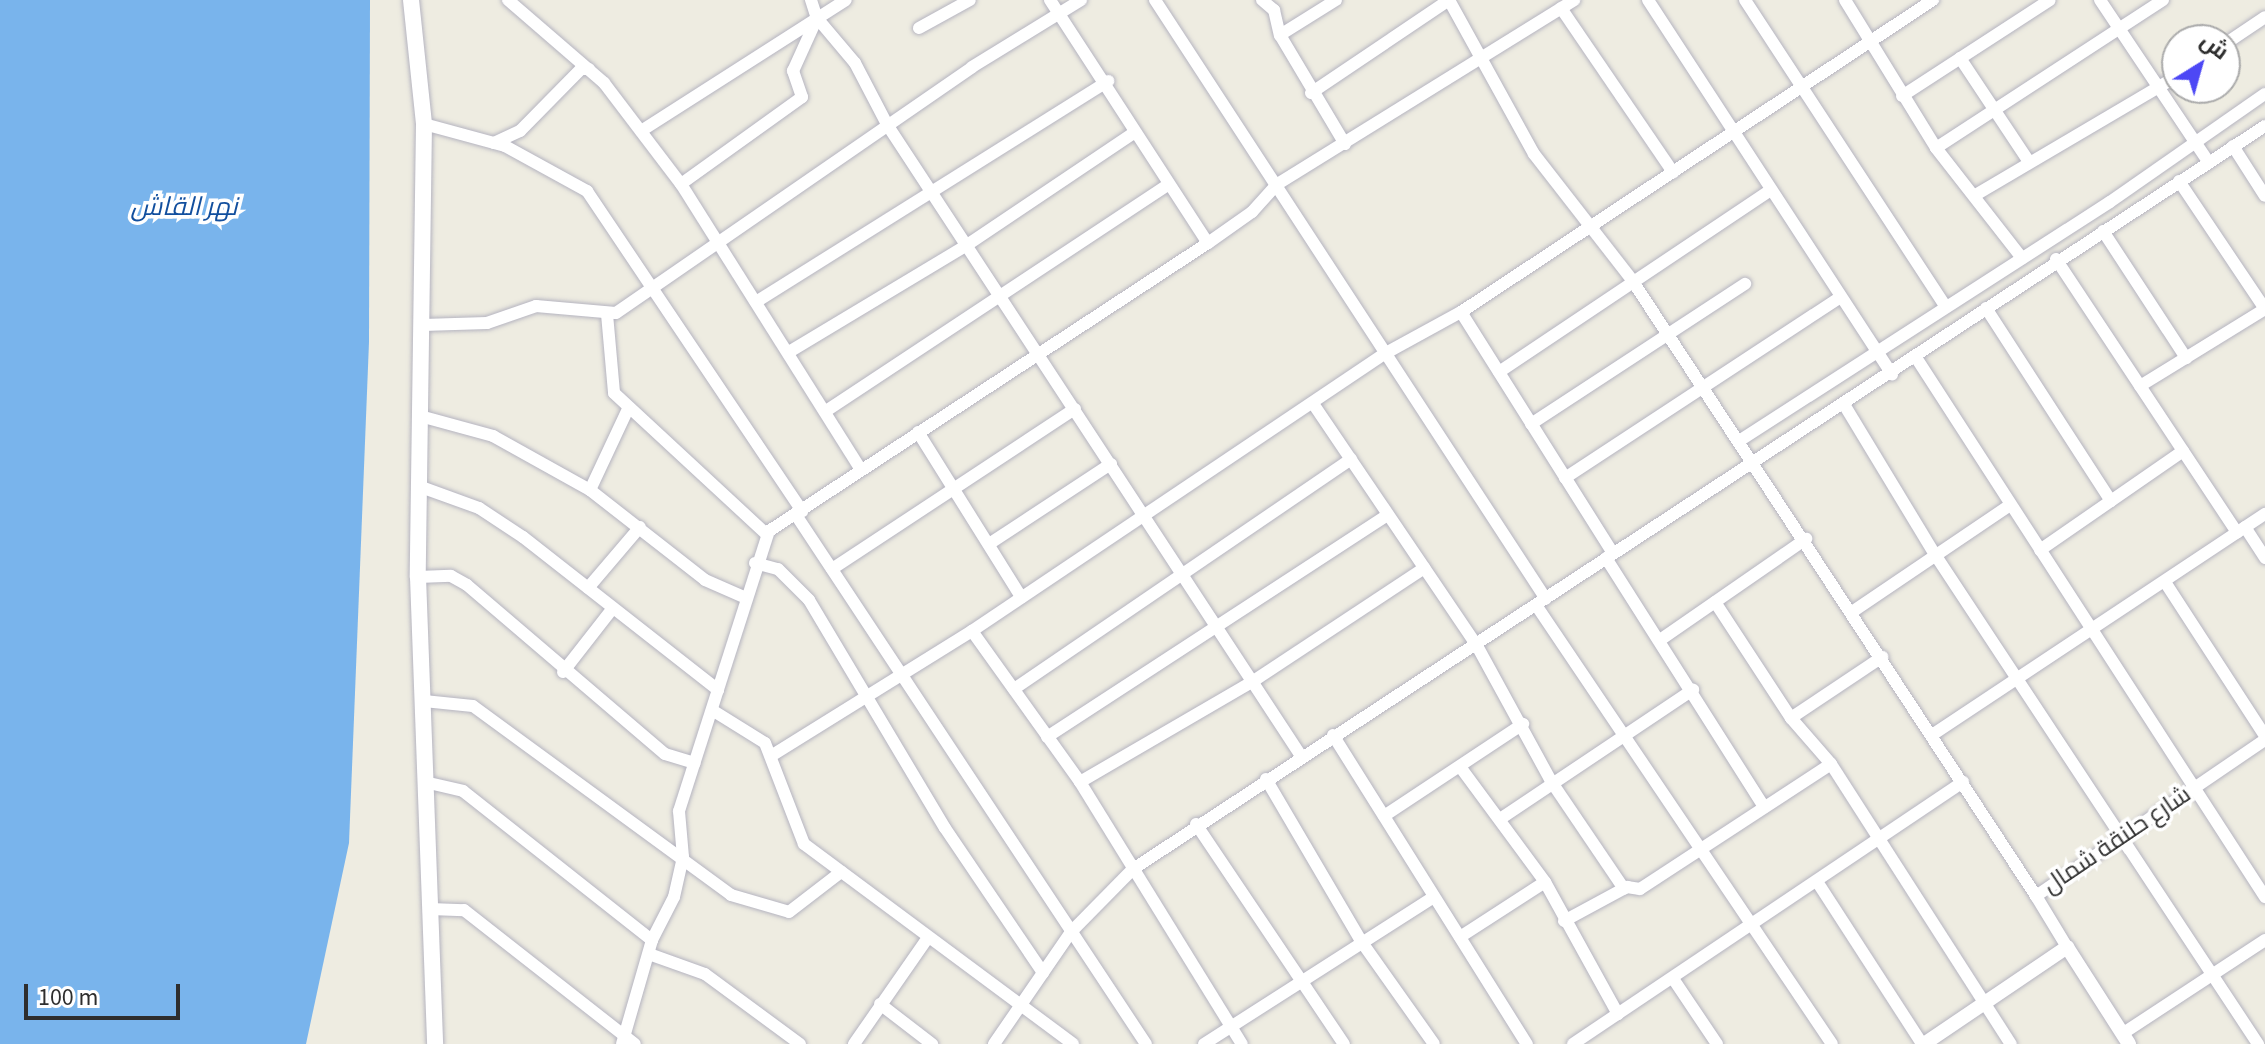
<!DOCTYPE html>
<meta charset="utf-8">
<style>
body{margin:0}
#map{position:relative;width:2265px;height:1044px;overflow:hidden;background:#eeece1;font-family:"Source Sans 3",Cairo,sans-serif}
div>[style]{position:absolute}
.water>*{inset:0;background:#79b4ec}
.roads{filter:drop-shadow(0 0 2px #b5b4c0) drop-shadow(0 0 2px #b5b4c0)}
.minor>*{height:12px;margin:-6px;padding:0 6px;transform-origin:6px;border-radius:6px;background:#fff}
.tertiary>*{height:14px;margin:-7px;padding:0 7px;transform-origin:7px;border-radius:7px;background:#fff}
.secondary>*{height:16px;margin:-8px;padding:0 8px;transform-origin:8px;border-radius:8px;background:#fff}
span{translate:-50% -50%;white-space:nowrap;text-align:center;line-height:1.15;-webkit-text-stroke:7px #fff;paint-order:stroke}
.street-label{font-size:24px;color:#2e2e2e}
.water-label{font-size:26px;color:#124f9e;font-style:italic}
.north{position:absolute;left:2161px;top:24px;width:80px;height:80px;box-sizing:border-box;background:#fff;border:2px solid #ababab;border-radius:50%;rotate:37deg;font-size:22px;font-weight:700;line-height:32px;text-align:center;color:#2e2e2e}
.north::after{content:'';display:block;margin:auto;width:28px;height:36px;background:#4d48f5;clip-path:polygon(50% 0,100% 100%,50% 72%,0 100%)}
.scale{position:absolute;left:24px;top:984px;width:156px;height:36px;box-sizing:border-box;border:4px solid #2e2e2e;border-top:0;padding-left:10px;font-size:24px;line-height:28px;white-space:nowrap;color:#2e2e2e;-webkit-text-stroke:6px #fff;paint-order:stroke}
</style>
<div id="map">
<div class="water">
<div style="clip-path:polygon(0 0,370px 0,369px 342px,349px 843px,306px 1044px,0 1044px)"></div>
</div>
<div class="roads">
<div class="minor">
<div style="left:508px;top:0;width:127px;rotate:40.8deg"></div>
<div style="left:604px;top:83px;width:127px;rotate:52.7deg"></div>
<div style="left:681px;top:184px;width:338px;rotate:57.8deg"></div>
<div style="left:811px;top:0;width:19px;rotate:72deg"></div>
<div style="left:817px;top:18px;width:59px;rotate:49.8deg"></div>
<div style="left:855px;top:63px;width:71px;rotate:62.4deg"></div>
<div style="left:888px;top:126px;width:753px;rotate:56.75deg"></div>
<div style="left:1050px;top:0;width:290px;rotate:57deg"></div>
<div style="left:1155px;top:0;width:715px;rotate:56.87deg"></div>
<div style="left:1262px;top:0;width:16px;rotate:40deg"></div>
<div style="left:1274px;top:10px;width:26px;rotate:77deg"></div>
<div style="left:1280px;top:35px;width:127px;rotate:59.2deg"></div>
<div style="left:1449px;top:0;width:176px;rotate:61.1deg"></div>
<div style="left:1534px;top:154px;width:160px;rotate:52.1deg"></div>
<div style="left:1632px;top:280px;width:737px;rotate:56.74deg"></div>
<div style="left:1648px;top:0;width:447px;rotate:56.9deg"></div>
<div style="left:1745px;top:0;width:367px;rotate:56.8deg"></div>
<div style="left:1845px;top:0;width:174px;rotate:58.4deg"></div>
<div style="left:1936px;top:148px;width:140px;rotate:52deg"></div>
<div style="left:2100px;top:0;width:196px;rotate:56.2deg"></div>
<div style="left:1561px;top:8px;width:199px;rotate:55.7deg"></div>
<div style="left:919px;top:28px;width:58px;rotate:-28.8deg"></div>
<div style="left:1280px;top:35px;width:66px;rotate:-32deg"></div>
<div style="left:2225px;top:44px;width:48px;rotate:-34deg"></div>
<div style="left:1960px;top:58px;width:125px;rotate:56.4deg"></div>
<div style="left:1311px;top:93px;width:166px;rotate:-34deg"></div>
<div style="left:1902px;top:96px;width:176px;rotate:-33deg"></div>
<div style="left:424px;top:124px;width:84px;rotate:15.2deg"></div>
<div style="left:505px;top:146px;width:94px;rotate:28.8deg"></div>
<div style="left:587px;top:191px;width:386px;rotate:56.1deg"></div>
<div style="left:641px;top:131px;width:243px;rotate:-32.6deg"></div>
<div style="left:494px;top:143px;width:29px;rotate:-25deg"></div>
<div style="left:520px;top:131px;width:87px;rotate:-45.5deg"></div>
<div style="left:581px;top:69px;width:8px"></div>
<div style="left:2233px;top:146px;width:59px;rotate:57.4deg"></div>
<div style="left:1936px;top:148px;width:271px;rotate:-33.1deg"></div>
<div style="left:2179px;top:181px;width:154px;rotate:56.1deg"></div>
<div style="left:681px;top:184px;width:149px;rotate:-35.7deg"></div>
<div style="left:802px;top:97px;width:28px;rotate:-109deg"></div>
<div style="left:793px;top:71px;width:58px;rotate:-65.6deg"></div>
<div style="left:1977px;top:194px;width:232px;rotate:-30.5deg"></div>
<div style="left:2103px;top:231px;width:152px;rotate:56.8deg"></div>
<div style="left:2056px;top:259px;width:328px;rotate:56.5deg"></div>
<div style="left:756px;top:302px;width:416px;rotate:-32.1deg"></div>
<div style="left:1986px;top:308px;width:230px;rotate:57.1deg"></div>
<div style="left:1461px;top:312px;width:285px;rotate:57.8deg"></div>
<div style="left:607px;top:314px;width:79px;rotate:84.9deg"></div>
<div style="left:614px;top:393px;width:207px;rotate:42.8deg"></div>
<div style="left:423px;top:325px;width:64px;rotate:-1.8deg"></div>
<div style="left:487px;top:323px;width:52px;rotate:-19.1deg"></div>
<div style="left:536px;top:306px;width:80px;rotate:5deg"></div>
<div style="left:616px;top:313px;width:433px;rotate:-34.6deg"></div>
<div style="left:972px;top:67px;width:128px;rotate:-31.6deg"></div>
<div style="left:789px;top:352px;width:208px;rotate:-31deg"></div>
<div style="left:967px;top:245px;width:199px;rotate:-33.9deg"></div>
<div style="left:1917px;top:359px;width:641px;rotate:57.1deg"></div>
<div style="left:1499px;top:372px;width:327px;rotate:-33.8deg"></div>
<div style="left:2140px;top:386px;width:147px;rotate:-31.6deg"></div>
<div style="left:1314px;top:405px;width:289px;rotate:55.9deg"></div>
<div style="left:1476px;top:644px;width:156px;rotate:61.3deg"></div>
<div style="left:1551px;top:781px;width:130px;rotate:55.9deg"></div>
<div style="left:1845px;top:406px;width:175px;rotate:58.8deg"></div>
<div style="left:1936px;top:556px;width:585px;rotate:56.58deg"></div>
<div style="left:826px;top:411px;width:411px;rotate:-33.5deg"></div>
<div style="left:420px;top:416px;width:76px;rotate:15.3deg"></div>
<div style="left:493px;top:436px;width:111px;rotate:29.1deg"></div>
<div style="left:590px;top:490px;width:146px;rotate:38deg"></div>
<div style="left:705px;top:580px;width:43px;rotate:23.6deg"></div>
<div style="left:1531px;top:424px;width:256px;rotate:-33.2deg"></div>
<div style="left:918px;top:432px;width:195px;rotate:58deg"></div>
<div style="left:1739px;top:441px;width:441px;rotate:-32.8deg"></div>
<div style="left:2110px;top:202px;width:189px;rotate:-34.9deg"></div>
<div style="left:1565px;top:478px;width:328px;rotate:-33.3deg"></div>
<div style="left:421px;top:487px;width:62px;rotate:19.9deg"></div>
<div style="left:479px;top:508px;width:53px;rotate:33.4deg"></div>
<div style="left:523px;top:537px;width:248px;rotate:38.1deg"></div>
<div style="left:590px;top:490px;width:87px;rotate:-64.9deg"></div>
<div style="left:796px;top:515px;width:634px;rotate:56.51deg"></div>
<div style="left:2245px;top:527px;width:37px;rotate:57deg"></div>
<div style="left:989px;top:544px;width:146px;rotate:-33.3deg"></div>
<div style="left:2040px;top:550px;width:174px;rotate:-34.7deg"></div>
<div style="left:1606px;top:558px;width:295px;rotate:57.6deg"></div>
<div style="left:755px;top:563px;width:24px;rotate:15deg"></div>
<div style="left:778px;top:569px;width:44px;rotate:45deg"></div>
<div style="left:809px;top:600px;width:265px;rotate:59.2deg"></div>
<div style="left:945px;top:828px;width:175px;rotate:55.9deg"></div>
<div style="left:832px;top:569px;width:291px;rotate:-33.4deg"></div>
<div style="left:418px;top:577px;width:33px;rotate:-2deg"></div>
<div style="left:451px;top:576px;width:18px;rotate:29deg"></div>
<div style="left:467px;top:585px;width:260px;rotate:40.5deg"></div>
<div style="left:665px;top:754px;width:31px;rotate:17deg"></div>
<div style="left:2165px;top:582px;width:184px;rotate:57deg"></div>
<div style="left:588px;top:588px;width:80px;rotate:-49.6deg"></div>
<div style="left:1715px;top:602px;width:139px;rotate:56.8deg"></div>
<div style="left:1791px;top:718px;width:61px;rotate:49deg"></div>
<div style="left:1831px;top:764px;width:333px;rotate:57.3deg"></div>
<div style="left:1536px;top:605px;width:529px;rotate:56.01deg"></div>
<div style="left:1852px;top:612px;width:191px;rotate:-34.1deg"></div>
<div style="left:972px;top:631px;width:186px;rotate:54.4deg"></div>
<div style="left:1080px;top:782px;width:308px;rotate:58.3deg"></div>
<div style="left:1660px;top:640px;width:178px;rotate:-34.7deg"></div>
<div style="left:563px;top:672px;width:81px;rotate:-52deg"></div>
<div style="left:1014px;top:689px;width:408px;rotate:-34.3deg"></div>
<div style="left:424px;top:701px;width:49px;rotate:5.8deg"></div>
<div style="left:473px;top:706px;width:320px;rotate:36.2deg"></div>
<div style="left:731px;top:895px;width:60px;rotate:16.3deg"></div>
<div style="left:789px;top:912px;width:66px;rotate:-37.6deg"></div>
<div style="left:712px;top:710px;width:62px;rotate:31.9deg"></div>
<div style="left:765px;top:743px;width:108px;rotate:68.9deg"></div>
<div style="left:804px;top:844px;width:335px;rotate:36.6deg"></div>
<div style="left:1791px;top:718px;width:110px;rotate:-33.8deg"></div>
<div style="left:1333px;top:735px;width:365px;rotate:57.9deg"></div>
<div style="left:1932px;top:735px;width:400px;rotate:-33.6deg"></div>
<div style="left:1047px;top:737px;width:406px;rotate:-33.1deg"></div>
<div style="left:771px;top:756px;width:237px;rotate:-31.9deg"></div>
<div style="left:972px;top:631px;width:499px;rotate:-33.9deg"></div>
<div style="left:1386px;top:353px;width:85px;rotate:-28.7deg"></div>
<div style="left:1461px;top:312px;width:566px;rotate:-33.47deg"></div>
<div style="left:1461px;top:768px;width:142px;rotate:53.6deg"></div>
<div style="left:1545px;top:882px;width:151px;rotate:61.1deg"></div>
<div style="left:1266px;top:779px;width:188px;rotate:59.6deg"></div>
<div style="left:1361px;top:941px;width:126px;rotate:54.7deg"></div>
<div style="left:1080px;top:782px;width:203px;rotate:-30.2deg"></div>
<div style="left:1255px;top:680px;width:203px;rotate:-33.5deg"></div>
<div style="left:429px;top:783px;width:35px;rotate:13deg"></div>
<div style="left:463px;top:791px;width:241px;rotate:38.3deg"></div>
<div style="left:1384px;top:816px;width:167px;rotate:-33.5deg"></div>
<div style="left:1503px;top:817px;width:229px;rotate:-33.8deg"></div>
<div style="left:1196px;top:824px;width:265px;rotate:56.1deg"></div>
<div style="left:1818px;top:883px;width:192px;rotate:57.1deg"></div>
<div style="left:430px;top:909px;width:34px;rotate:2deg"></div>
<div style="left:464px;top:910px;width:217px;rotate:38.1deg"></div>
<div style="left:1564px;top:921px;width:72px;rotate:-28.4deg"></div>
<div style="left:1627px;top:887px;width:13px;rotate:9deg"></div>
<div style="left:1640px;top:889px;width:228px;rotate:-33.2deg"></div>
<div style="left:1460px;top:937px;width:101px;rotate:-32.9deg"></div>
<div style="left:2067px;top:947px;width:60px;rotate:-121.3deg"></div>
<div style="left:2036px;top:896px;width:277px;rotate:-34.3deg"></div>
<div style="left:649px;top:954px;width:59px;rotate:19.7deg"></div>
<div style="left:705px;top:974px;width:118px;rotate:36.4deg"></div>
<div style="left:1674px;top:980px;width:77px;rotate:56.1deg"></div>
<div style="left:880px;top:1004px;width:66px;rotate:37.6deg"></div>
<div style="left:2122px;top:1034px;width:171px;rotate:-33.3deg"></div>
<div style="left:622px;top:1044px;width:108px;rotate:-73.9deg"></div>
<div style="left:652px;top:940px;width:48px;rotate:-62.9deg"></div>
<div style="left:674px;top:897px;width:41px;rotate:-77.3deg"></div>
<div style="left:683px;top:857px;width:46px;rotate:-95deg"></div>
<div style="left:679px;top:811px;width:294px;rotate:-72.2deg"></div>
<div style="left:769px;top:531px;width:525px;rotate:-33.27deg"></div>
<div style="left:1208px;top:243px;width:54px;rotate:-35.2deg"></div>
<div style="left:1252px;top:212px;width:36px;rotate:-48deg"></div>
<div style="left:1276px;top:185px;width:351px;rotate:-31.8deg"></div>
<div style="left:854px;top:1044px;width:128px;rotate:-55.2deg"></div>
<div style="left:994px;top:1044px;width:136px;rotate:-55.5deg"></div>
<div style="left:1071px;top:932px;width:88px;rotate:-45.5deg"></div>
<div style="left:1133px;top:869px;width:1354px;rotate:-33.28deg"></div>
<div style="left:1204px;top:1044px;width:273px;rotate:-32.6deg"></div>
<div style="left:1573px;top:1044px;width:470px;rotate:-33.9deg"></div>
</div>
<div class="tertiary">
<div style="left:1924px;top:1044px;width:173px;rotate:-34.1deg"></div>
<div style="left:2067px;top:947px;width:115px;rotate:57.4deg"></div>
</div>
<div class="secondary">
<div style="left:411px;top:0;width:125px;rotate:84deg"></div>
<div style="left:424px;top:124px;width:453px;rotate:90.8deg"></div>
<div style="left:418px;top:577px;width:467px;rotate:87.9deg"></div>
</div>
</div>
<div class="street-label">
<span style="left:2117px;top:840px;rotate:-34deg">شارع حلنقة شمال</span>
</div>
<div class="water-label">
<span style="left:184px;top:207px">نهر القاش</span>
</div>
<div class="north">ش</div>
<div class="scale">100 m</div>
</div>
